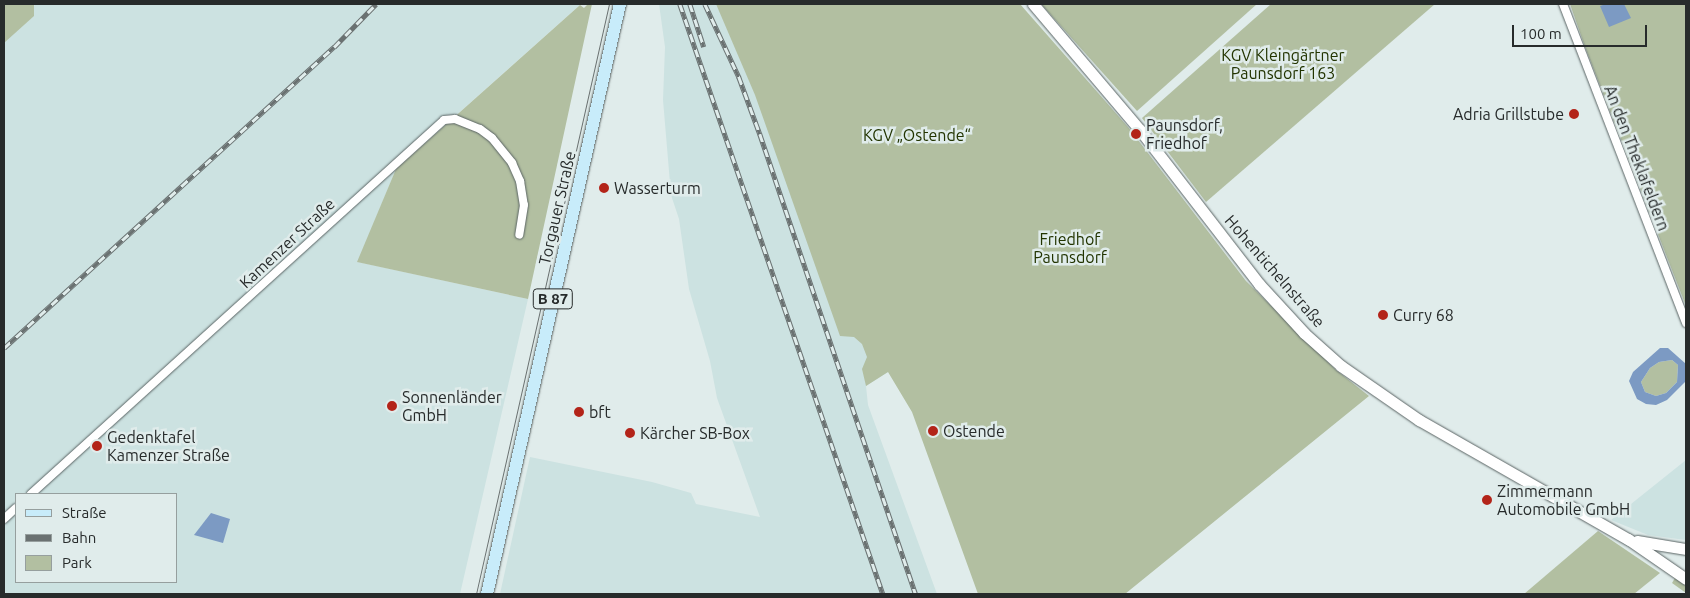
<!DOCTYPE html>
<meta charset="utf-8">
<style>
body{margin:0}
#map{position:relative;width:1690px;height:598px;overflow:hidden;background:#e0eceb;font-family:Ubuntu,sans-serif}
div>[style]{position:absolute}
.built>*{inset:0;background:#cce2e1}
.green>*{inset:0;background:#b2bfa1}
.water>*{inset:0;background:#7c9ac3}
.roads{filter:drop-shadow(0 0 1px #5a6464) drop-shadow(0 0 1px #5a6464)}
.minor>*{height:8px;margin:-4px;padding:0 4px;transform-origin:4px;border-radius:4px;background:#fff}
.secondary>*{height:11px;margin:-5.5px;padding:0 5.5px;transform-origin:5.5px;border-radius:5.5px;background:#fff}
.primary>*{height:12px;margin:-6px;padding:0 6px;transform-origin:6px;border-radius:6px;background:#c8ecfa}
.tram>*{height:1px;margin:-0.5px;padding:0 0.5px;transform-origin:0.5px;border-radius:0.5px;background:#6a7171}
.rail>*{height:4.5px;margin-top:-2.25px;transform-origin:0;background:repeating-linear-gradient(90deg,#e0eceb 0 8px,#6a7171 0 16px);box-sizing:border-box;border-block:1px solid #6a7171}
.dots>*{width:14px;height:14px;translate:-50% -50%;box-sizing:border-box;border:2px solid #e0eceb;border-radius:50%}
span{translate:-50% -50%;white-space:nowrap;text-align:center;line-height:1.15;-webkit-text-stroke:5px #e0eceb;paint-order:stroke}
.shield-label span{padding:1px 4px;background:#e0eceb;border:1px solid;border-radius:4px;-webkit-text-stroke-width:0}
.shield-label{font-size:15px;color:#272b2b;font-weight:700}
.park-label{font-size:16px;color:#223400}
.poi-label{font-size:16px;color:#272b2b}
.right{translate:-100% -50%;text-align:right}
.left{translate:0 -50%;text-align:left}
.street-label{font-size:16px;color:#272b2b}
.frame{position:absolute;inset:0;border:5px solid #272b2b;pointer-events:none}
.legend{position:absolute;left:15px;top:493px;width:162px;height:90px;box-sizing:border-box;background:#e0eceb;border:1px solid #969f9e;margin:0;padding:6px 9px;list-style:none;font-size:15px;color:#272b2b}
.legend li{display:flex;align-items:center;gap:10px;height:25px}
.legend b{width:25px;border:1px solid #969f9e}
.scale{position:absolute;left:1512px;top:25px;width:135px;height:22px;box-sizing:border-box;border:2px solid #272b2b;border-top:0;padding-left:6px;font-size:15px;line-height:18px;white-space:nowrap;color:#272b2b;-webkit-text-stroke:4px #e0eceb;paint-order:stroke}
</style>
<div id="map">
<div class="built">
<div style="clip-path:polygon(evenodd,36px 4px,581px 4px,396px 169px,358px 262px,528px 299px,460px 594px,4px 594px,4px 32px,36px 4px,16px 494px,176px 494px,176px 582px,16px 582px,16px 494px)"></div>
<div style="clip-path:polygon(659px 4px,727px 4px,888px 372px,866px 386px,868px 405px,937px 594px,500px 594px,530px 457px,652px 482px,691px 493px,696px 504px,760px 517px,717px 398px,710px 361px,689px 289px,679px 219px,671px 195px,663px 100px,665px 47px)"></div>
<div style="clip-path:polygon(1686px 460px,1686px 540px,1648px 535px,1611px 520px)"></div>
</div>
<div class="green">
<div style="clip-path:polygon(4px 4px,34px 4px,34px 16px,4px 43px)"></div>
<div style="clip-path:polygon(588px 4px,592px 4px,528px 299px,357px 262px,396px 169px,580px 5px,584px 8px)"></div>
<div style="clip-path:polygon(716px 4px,1020px 4px,1128px 127px,1246px 281px,1336px 370px,1369px 396px,1125px 594px,978px 594px,912px 412px,888px 372px,866px 386px,862px 369px,867px 357px,862px 344px,854px 337px,840px 336px,755px 95px)"></div>
<div style="clip-path:polygon(1041px 4px,1257px 4px,1137px 111px)"></div>
<div style="clip-path:polygon(1271px 4px,1435px 4px,1206px 202px,1142px 118px)"></div>
<div style="clip-path:polygon(1570px 4px,1686px 4px,1686px 306px,1585px 47px)"></div>
<div style="clip-path:polygon(1672px 360px,1678px 365px,1677px 382px,1666px 393px,1656px 396px,1645px 392px,1641px 382px,1650px 368px,1659px 362px)"></div>
<div style="clip-path:polygon(1598px 531px,1660px 573px,1634px 594px,1524px 594px)"></div>
<div style="clip-path:polygon(1675px 578px,1686px 586px,1686px 593px,1672px 583px)"></div>
</div>
<div class="water">
<div style="clip-path:polygon(1606px 4px,1624px 4px,1631px 18px,1609px 27px,1600px 6px)"></div>
<div style="clip-path:polygon(evenodd,1660px 348px,1668px 348px,1686px 364px,1686px 381px,1667px 400px,1656px 405px,1646px 404px,1637px 399px,1629px 381px,1633px 372px,1660px 348px,1672px 360px,1678px 365px,1677px 382px,1666px 393px,1656px 396px,1645px 392px,1641px 382px,1650px 368px,1659px 362px,1672px 360px)"></div>
<div style="clip-path:polygon(211px 513px,230px 519px,223px 543px,194px 535px)"></div>
</div>
<div class="roads">
<div class="minor">
<div style="left:1563px;top:4px;width:342px;rotate:68.9deg"></div>
<div style="left:31px;top:494px;width:557px;rotate:-42.16deg"></div>
<div style="left:444px;top:120px;width:11px;rotate:-5deg"></div>
<div style="left:455px;top:119px;width:27px;rotate:22deg"></div>
<div style="left:480px;top:129px;width:15px;rotate:37deg"></div>
<div style="left:492px;top:138px;width:32px;rotate:51deg"></div>
<div style="left:512px;top:163px;width:20px;rotate:66deg"></div>
<div style="left:520px;top:181px;width:24px;rotate:81deg"></div>
<div style="left:524px;top:205px;width:30px;rotate:99deg"></div>
<div style="left:4px;top:519px;width:16px;rotate:-43deg"></div>
</div>
<div class="secondary">
<div style="left:1033px;top:4px;width:165px;rotate:49.7deg"></div>
<div style="left:1140px;top:130px;width:195px;rotate:52.3deg"></div>
<div style="left:1259px;top:284px;width:67px;rotate:47.4deg"></div>
<div style="left:1304px;top:333px;width:50px;rotate:41.7deg"></div>
<div style="left:1341px;top:366px;width:95px;rotate:34.7deg"></div>
<div style="left:1419px;top:420px;width:241px;rotate:29.7deg"></div>
<div style="left:1628px;top:539px;width:70px;rotate:34.6deg"></div>
<div style="left:1637px;top:541px;width:50px;rotate:9.3deg"></div>
</div>
<div class="primary">
<div style="left:487px;top:594px;width:605px;rotate:-77.3deg"></div>
</div>
</div>
<div class="tram">
<div style="left:476px;top:594px;width:605px;rotate:-77.3deg"></div>
</div>
<div class="rail">
<div style="left:680px;top:4px;width:624px;rotate:71.01deg"></div>
<div style="left:690px;top:4px;width:45px;rotate:72deg"></div>
<div style="left:705px;top:4px;width:81px;rotate:65deg"></div>
<div style="left:739px;top:77px;width:61px;rotate:69.8deg"></div>
<div style="left:760px;top:134px;width:486px;rotate:71.3deg"></div>
<div style="left:4px;top:348px;width:447px;rotate:-42.4deg"></div>
<div style="left:334px;top:47px;width:60px;rotate:-45.7deg"></div>
</div>
<div class="dots">
<div style="left:1574px;top:114px;background:#b32419"></div>
<div style="left:1136px;top:134px;background:#b32419"></div>
<div style="left:604px;top:188px;background:#b32419"></div>
<div style="left:1383px;top:315px;background:#b32419"></div>
<div style="left:392px;top:406px;background:#b32419"></div>
<div style="left:579px;top:412px;background:#b32419"></div>
<div style="left:933px;top:431px;background:#b32419"></div>
<div style="left:630px;top:433px;background:#b32419"></div>
<div style="left:97px;top:446px;background:#b32419"></div>
<div style="left:1487px;top:500px;background:#b32419"></div>
</div>
<div class="shield-label">
<span style="left:553px;top:299px">B 87</span>
</div>
<div class="park-label">
<span style="left:1283px;top:64px">KGV Kleingärtner<br>Paunsdorf 163</span>
<span style="left:917px;top:135px">KGV „Ostende“</span>
<span style="left:1070px;top:248px">Friedhof<br>Paunsdorf</span>
</div>
<div class="poi-label">
<span class="right" style="left:1564px;top:114px">Adria Grillstube</span>
<span class="left" style="left:1146px;top:134px">Paunsdorf,<br>Friedhof</span>
<span class="left" style="left:614px;top:188px">Wasserturm</span>
<span class="left" style="left:1393px;top:315px">Curry 68</span>
<span class="left" style="left:402px;top:406px">Sonnenländer<br>GmbH</span>
<span class="left" style="left:589px;top:412px">bft</span>
<span class="left" style="left:943px;top:431px">Ostende</span>
<span class="left" style="left:640px;top:433px">Kärcher SB-Box</span>
<span class="left" style="left:107px;top:446px">Gedenktafel<br>Kamenzer Straße</span>
<span class="left" style="left:1497px;top:500px">Zimmermann<br>Automobile GmbH</span>
</div>
<div class="street-label">
<span style="left:1637px;top:158px;rotate:69deg">An den Theklafeldern</span>
<span style="left:557px;top:208px;rotate:-77deg">Torgauer Straße</span>
<span style="left:287px;top:243px;rotate:-43deg">Kamenzer Straße</span>
<span style="left:1275px;top:271px;rotate:49deg">Hohentichelnstraße</span>
</div>
<div class="frame"></div>
<ul class="legend">
<li><b style="height:6px;background:#c8ecfa"></b>Straße</li>
<li><b style="height:6px;background:#6a7171"></b>Bahn</li>
<li><b style="height:14px;background:#b2bfa1"></b>Park</li>
</ul>
<div class="scale">100 m</div>
</div>
